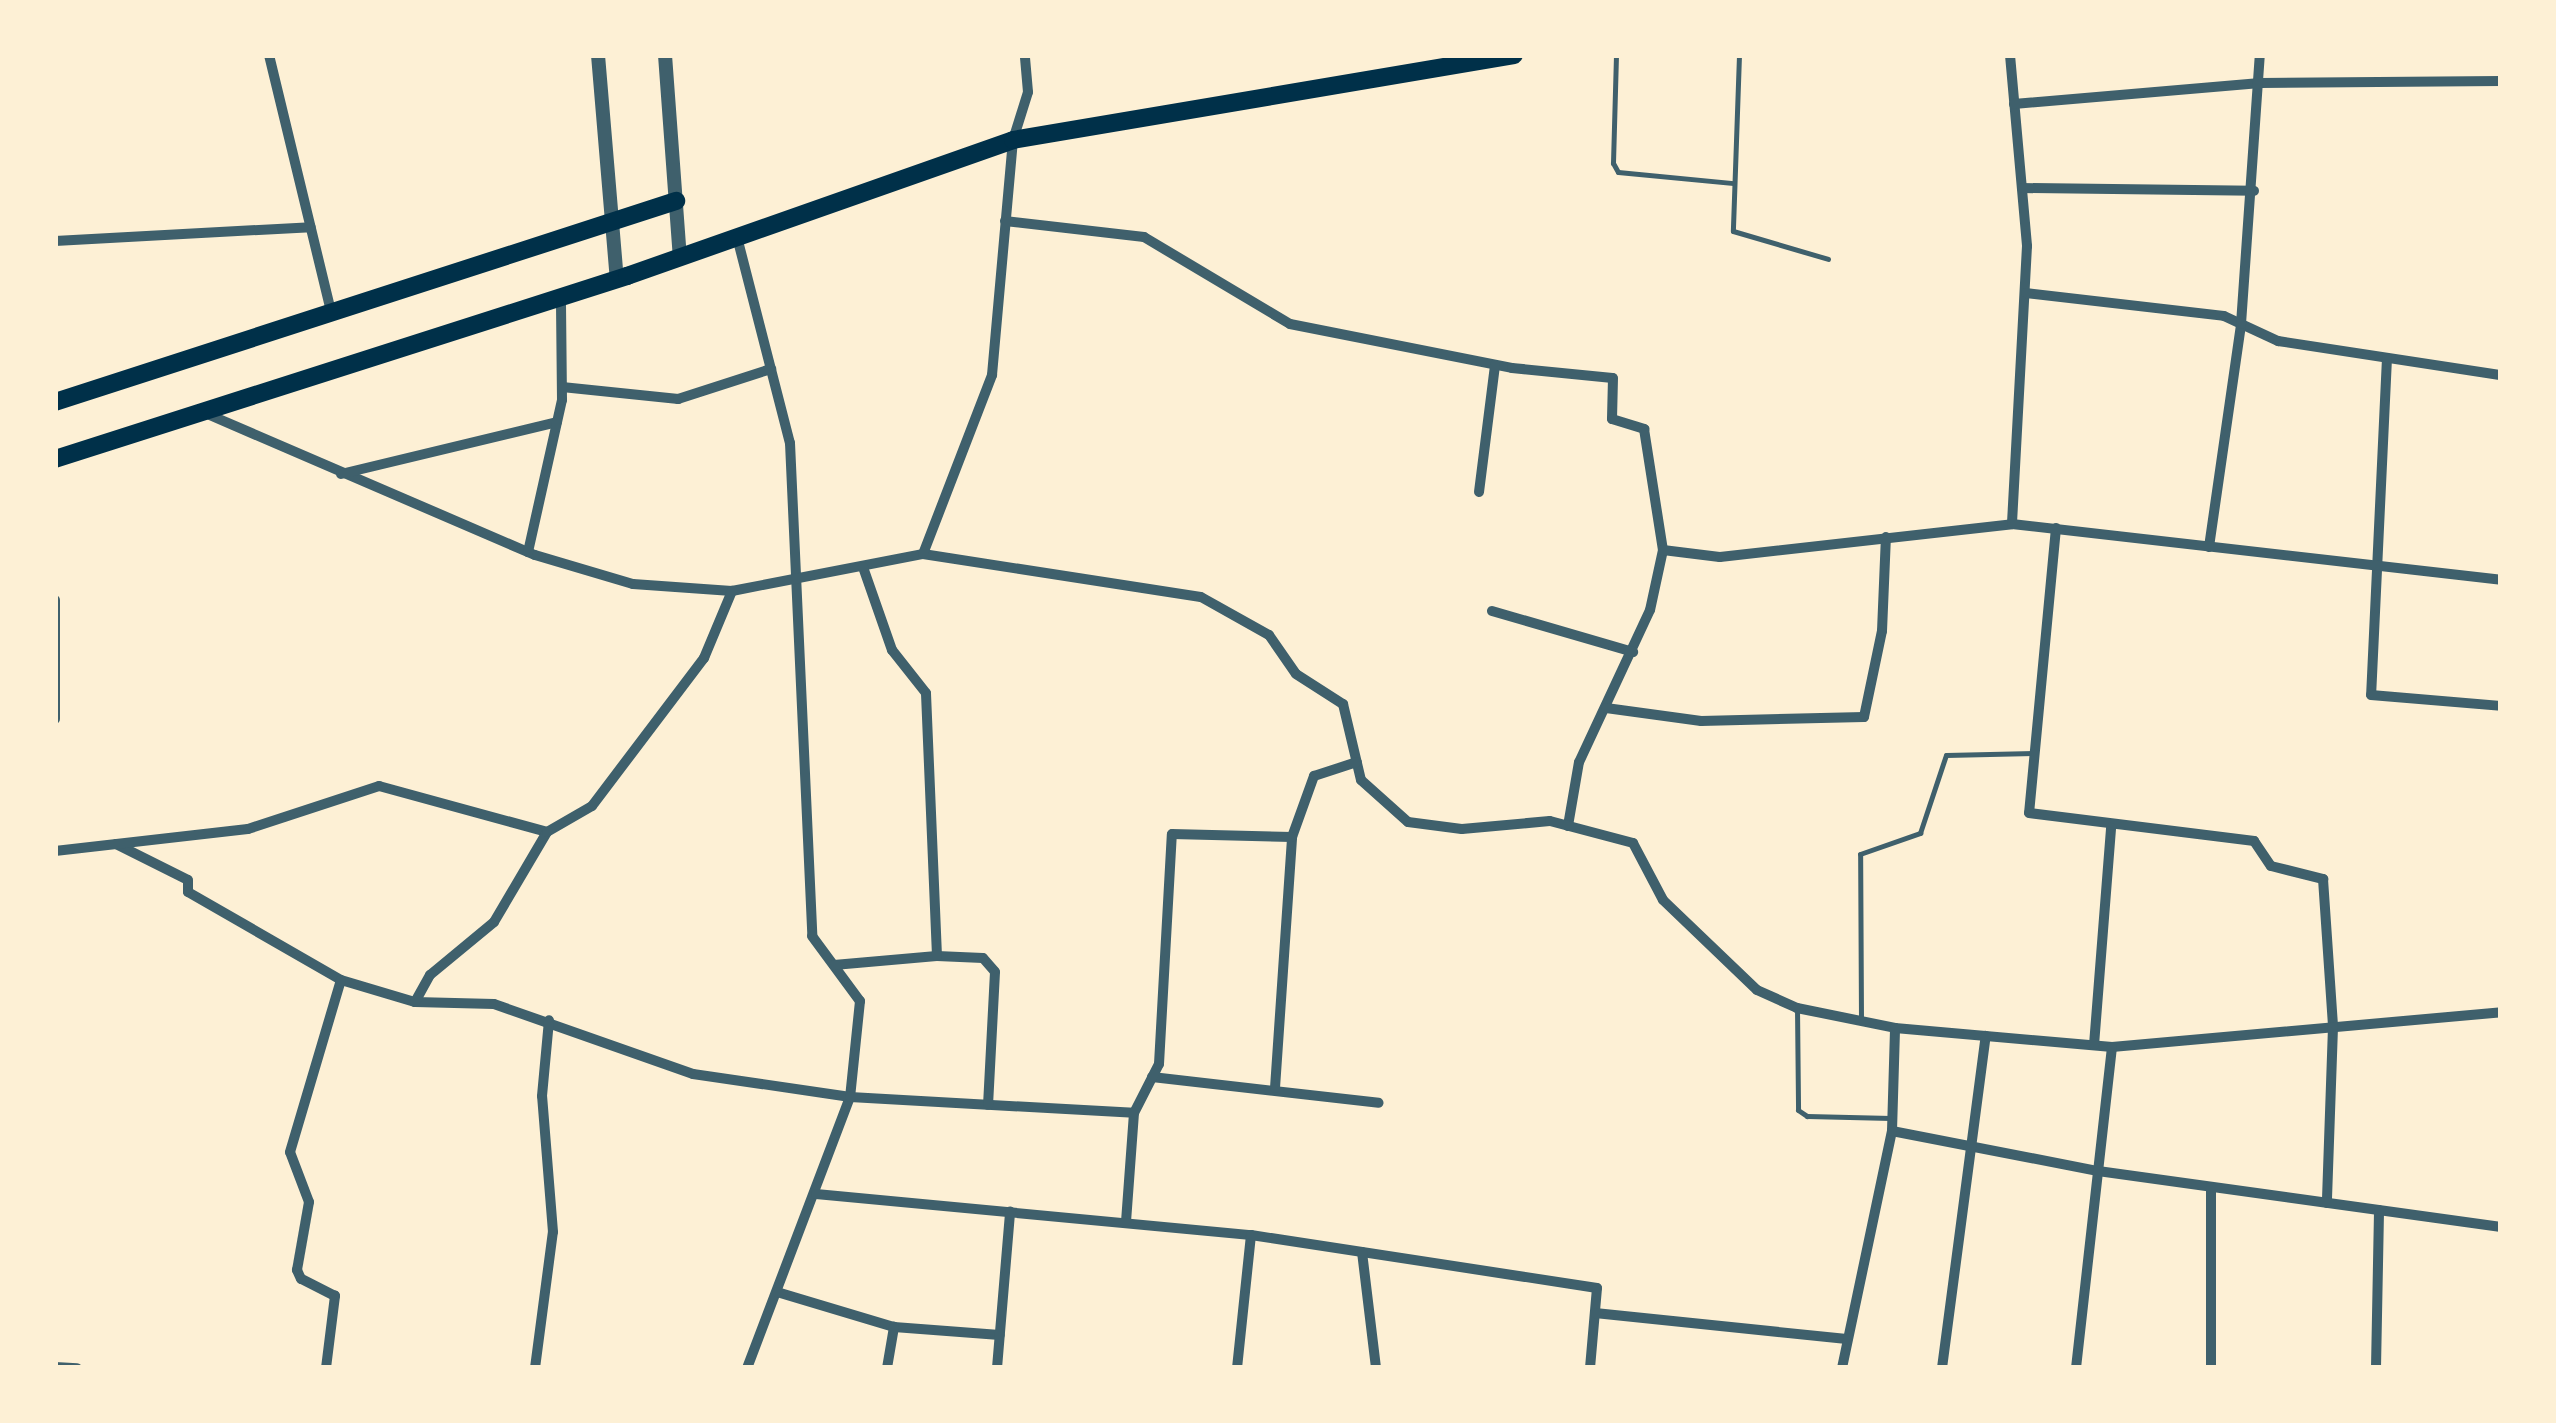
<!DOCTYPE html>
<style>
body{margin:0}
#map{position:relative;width:2556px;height:1423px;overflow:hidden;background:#fdf0d5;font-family:"DejaVu Sans",sans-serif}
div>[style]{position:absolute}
.service>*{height:5px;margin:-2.5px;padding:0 2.5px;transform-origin:2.5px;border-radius:2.5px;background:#3f606c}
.minor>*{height:10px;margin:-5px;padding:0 5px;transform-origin:5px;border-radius:5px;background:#3f606c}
.tertiary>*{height:14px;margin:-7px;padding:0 7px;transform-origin:7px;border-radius:7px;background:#3f606c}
.primary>*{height:18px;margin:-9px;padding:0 9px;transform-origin:9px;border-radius:9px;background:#003049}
span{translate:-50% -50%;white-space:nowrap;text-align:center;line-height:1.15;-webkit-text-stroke:8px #fdf0d5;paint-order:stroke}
.frame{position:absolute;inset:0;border:58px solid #fdf0d5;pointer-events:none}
</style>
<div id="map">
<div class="service">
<div style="left:1616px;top:55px;width:108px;rotate:91.6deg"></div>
<div style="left:1613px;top:163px;width:10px;rotate:61deg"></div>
<div style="left:1618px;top:172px;width:116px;rotate:5.5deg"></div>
<div style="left:1739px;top:55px;width:176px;rotate:92deg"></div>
<div style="left:1733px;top:231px;width:99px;rotate:16.4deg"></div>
<div style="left:1797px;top:1008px;width:102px;rotate:89.4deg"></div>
<div style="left:1798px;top:1110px;width:11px;rotate:34deg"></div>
<div style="left:1807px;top:1116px;width:84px;rotate:1.4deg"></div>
<div style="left:1861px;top:1018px;width:164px;rotate:-90.3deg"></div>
<div style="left:1860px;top:854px;width:64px;rotate:-19.3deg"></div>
<div style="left:1920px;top:833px;width:82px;rotate:-71.6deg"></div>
<div style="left:1946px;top:755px;width:89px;rotate:-1.3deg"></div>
</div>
<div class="minor">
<div style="left:269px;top:55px;width:264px;rotate:76.4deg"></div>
<div style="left:2010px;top:55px;width:192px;rotate:84.9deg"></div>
<div style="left:2027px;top:246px;width:278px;rotate:93.1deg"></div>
<div style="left:2014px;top:104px;width:247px;rotate:-4.9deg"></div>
<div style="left:2260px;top:83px;width:241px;rotate:-0.5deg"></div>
<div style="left:2022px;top:188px;width:232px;rotate:0.7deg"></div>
<div style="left:1005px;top:221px;width:140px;rotate:6.6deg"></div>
<div style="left:1144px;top:237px;width:170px;rotate:30.8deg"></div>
<div style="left:1290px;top:324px;width:226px;rotate:11.2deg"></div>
<div style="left:1512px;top:368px;width:101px;rotate:5.7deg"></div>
<div style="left:1613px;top:378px;width:41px;rotate:91.4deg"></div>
<div style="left:1612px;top:419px;width:34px;rotate:17deg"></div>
<div style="left:1644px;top:429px;width:122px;rotate:81.1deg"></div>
<div style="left:1663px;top:550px;width:61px;rotate:102.2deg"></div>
<div style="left:1650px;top:610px;width:168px;rotate:115deg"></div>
<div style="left:1579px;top:762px;width:65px;rotate:99.8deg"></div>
<div style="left:737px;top:237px;width:213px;rotate:75.6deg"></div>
<div style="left:790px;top:443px;width:493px;rotate:87.4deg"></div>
<div style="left:812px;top:936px;width:81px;rotate:53.6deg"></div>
<div style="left:860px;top:1001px;width:97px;rotate:95.9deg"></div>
<div style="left:850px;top:1097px;width:290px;rotate:110.8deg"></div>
<div style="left:55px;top:241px;width:256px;rotate:-3.1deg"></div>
<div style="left:2026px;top:293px;width:199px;rotate:6.6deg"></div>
<div style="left:2224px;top:316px;width:60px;rotate:24.8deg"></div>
<div style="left:2278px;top:341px;width:226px;rotate:8.7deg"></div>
<div style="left:2387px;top:358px;width:337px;rotate:92.7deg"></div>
<div style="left:2371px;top:695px;width:130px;rotate:4.8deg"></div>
<div style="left:562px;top:387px;width:117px;rotate:5.9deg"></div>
<div style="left:678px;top:399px;width:98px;rotate:-17.9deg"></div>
<div style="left:205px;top:413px;width:359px;rotate:23.3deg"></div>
<div style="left:535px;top:555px;width:102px;rotate:16.5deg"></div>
<div style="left:633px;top:584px;width:99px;rotate:4deg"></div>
<div style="left:732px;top:591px;width:195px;rotate:-11deg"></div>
<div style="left:923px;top:554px;width:281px;rotate:8.8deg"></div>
<div style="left:1201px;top:597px;width:78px;rotate:29.2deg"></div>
<div style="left:1269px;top:635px;width:47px;rotate:55.3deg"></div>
<div style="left:1296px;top:674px;width:56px;rotate:32.6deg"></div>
<div style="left:1343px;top:704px;width:78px;rotate:76.7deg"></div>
<div style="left:1361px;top:780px;width:63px;rotate:41.8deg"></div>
<div style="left:1408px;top:822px;width:54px;rotate:7.4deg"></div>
<div style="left:1462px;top:829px;width:88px;rotate:-5.2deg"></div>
<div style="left:1550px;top:821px;width:86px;rotate:14.8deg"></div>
<div style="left:1633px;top:843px;width:64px;rotate:62.2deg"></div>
<div style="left:1663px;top:900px;width:130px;rotate:43.8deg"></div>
<div style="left:1757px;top:990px;width:44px;rotate:24.2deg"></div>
<div style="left:1797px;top:1008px;width:100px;rotate:11.5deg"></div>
<div style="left:1895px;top:1028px;width:218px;rotate:5deg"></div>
<div style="left:2112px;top:1047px;width:391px;rotate:-5.1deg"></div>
<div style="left:341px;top:474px;width:222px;rotate:-13.5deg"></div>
<div style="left:1479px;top:492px;width:128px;rotate:-82.8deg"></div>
<div style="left:2056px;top:528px;width:286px;rotate:95.4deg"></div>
<div style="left:2029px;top:813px;width:227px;rotate:7.1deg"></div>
<div style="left:2254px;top:841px;width:30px;rotate:56deg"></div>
<div style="left:2271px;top:866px;width:54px;rotate:14deg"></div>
<div style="left:2323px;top:879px;width:148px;rotate:86.1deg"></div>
<div style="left:2333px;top:1027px;width:176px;rotate:92deg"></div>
<div style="left:2209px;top:547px;width:225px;rotate:-81.8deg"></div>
<div style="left:2241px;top:324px;width:270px;rotate:-86deg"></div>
<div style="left:1663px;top:550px;width:57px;rotate:7deg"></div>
<div style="left:1720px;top:557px;width:294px;rotate:-6.4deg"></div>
<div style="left:2012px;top:524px;width:492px;rotate:6.5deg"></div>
<div style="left:528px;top:552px;width:156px;rotate:-77.4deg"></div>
<div style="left:562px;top:400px;width:103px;rotate:-90.6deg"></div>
<div style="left:923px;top:554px;width:192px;rotate:-68.9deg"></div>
<div style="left:992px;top:375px;width:236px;rotate:-84.9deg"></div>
<div style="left:1013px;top:140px;width:50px;rotate:-72.6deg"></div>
<div style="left:1028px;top:92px;width:37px;rotate:-95deg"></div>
<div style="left:55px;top:600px;width:119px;rotate:90deg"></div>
<div style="left:1492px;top:611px;width:147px;rotate:16.2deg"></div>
<div style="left:1606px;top:708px;width:96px;rotate:7.8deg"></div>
<div style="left:1701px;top:721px;width:163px;rotate:-1.4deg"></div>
<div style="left:1864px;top:717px;width:88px;rotate:-78.2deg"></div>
<div style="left:1882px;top:631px;width:94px;rotate:-87.6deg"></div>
<div style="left:116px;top:844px;width:80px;rotate:26.6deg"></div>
<div style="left:188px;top:880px;width:12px;rotate:90deg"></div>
<div style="left:188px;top:892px;width:177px;rotate:29.9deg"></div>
<div style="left:341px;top:980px;width:77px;rotate:16.6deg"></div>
<div style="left:415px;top:1002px;width:79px;rotate:1.5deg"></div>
<div style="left:494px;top:1004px;width:211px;rotate:19.4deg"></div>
<div style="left:693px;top:1074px;width:159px;rotate:8.3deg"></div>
<div style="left:850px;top:1097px;width:284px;rotate:3.2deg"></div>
<div style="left:1134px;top:1113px;width:110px;rotate:94.2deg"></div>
<div style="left:55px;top:851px;width:194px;rotate:-6.5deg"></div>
<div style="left:248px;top:829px;width:138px;rotate:-18.2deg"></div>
<div style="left:379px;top:786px;width:174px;rotate:15.3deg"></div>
<div style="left:937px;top:956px;width:46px;rotate:2.5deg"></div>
<div style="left:983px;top:958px;width:18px;rotate:49deg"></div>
<div style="left:995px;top:972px;width:133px;rotate:93deg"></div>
<div style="left:834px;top:965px;width:103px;rotate:-5deg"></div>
<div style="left:937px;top:956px;width:263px;rotate:-92.4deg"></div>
<div style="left:926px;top:693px;width:55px;rotate:-128.3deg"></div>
<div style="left:892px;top:650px;width:88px;rotate:-109.3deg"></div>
<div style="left:415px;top:1002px;width:31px;rotate:-61deg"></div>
<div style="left:430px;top:975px;width:83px;rotate:-39.6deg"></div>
<div style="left:494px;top:922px;width:104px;rotate:-59.5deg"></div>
<div style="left:547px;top:832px;width:52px;rotate:-30deg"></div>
<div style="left:592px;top:806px;width:186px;rotate:-52.9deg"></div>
<div style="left:704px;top:658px;width:73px;rotate:-67.3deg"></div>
<div style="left:2094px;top:1045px;width:218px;rotate:-85.5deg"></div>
<div style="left:1152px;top:1077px;width:228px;rotate:6.5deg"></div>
<div style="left:1275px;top:1088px;width:252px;rotate:-86.1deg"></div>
<div style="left:1292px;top:837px;width:65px;rotate:-70.2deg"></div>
<div style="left:1314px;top:776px;width:45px;rotate:-18deg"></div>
<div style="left:1134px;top:1113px;width:55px;rotate:-63deg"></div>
<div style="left:1159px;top:1064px;width:230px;rotate:-86.8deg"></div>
<div style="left:1172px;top:834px;width:120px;rotate:1.4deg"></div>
<div style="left:1892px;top:1131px;width:210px;rotate:11deg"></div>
<div style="left:2098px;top:1171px;width:407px;rotate:7.9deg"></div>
<div style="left:816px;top:1194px;width:437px;rotate:5.4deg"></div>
<div style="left:1251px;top:1235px;width:134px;rotate:96deg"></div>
<div style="left:1251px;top:1235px;width:350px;rotate:8.7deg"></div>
<div style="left:1597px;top:1288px;width:80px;rotate:95deg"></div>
<div style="left:1362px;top:1252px;width:117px;rotate:83.1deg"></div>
<div style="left:777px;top:1292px;width:122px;rotate:16.7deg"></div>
<div style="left:894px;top:1327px;width:106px;rotate:4.3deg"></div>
<div style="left:1595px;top:1313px;width:253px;rotate:5.9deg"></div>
<div style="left:55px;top:1367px;width:22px;rotate:3deg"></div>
<div style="left:326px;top:1368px;width:73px;rotate:-82.9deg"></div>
<div style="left:335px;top:1296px;width:38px;rotate:-153deg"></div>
<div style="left:301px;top:1279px;width:10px;rotate:-114deg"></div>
<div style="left:297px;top:1270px;width:69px;rotate:-80deg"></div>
<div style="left:309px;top:1202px;width:53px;rotate:-110.8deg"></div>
<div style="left:290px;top:1152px;width:179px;rotate:-73.5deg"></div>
<div style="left:535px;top:1368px;width:137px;rotate:-82.5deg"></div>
<div style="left:553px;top:1232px;width:136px;rotate:-94.6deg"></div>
<div style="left:542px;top:1096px;width:76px;rotate:-84.7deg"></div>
<div style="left:887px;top:1368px;width:42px;rotate:-80.3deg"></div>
<div style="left:997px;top:1368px;width:157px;rotate:-85.2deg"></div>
<div style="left:1842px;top:1368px;width:242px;rotate:-78.1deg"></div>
<div style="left:1892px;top:1131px;width:103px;rotate:-88.3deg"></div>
<div style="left:1942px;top:1368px;width:335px;rotate:-82.5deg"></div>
<div style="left:2076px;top:1368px;width:323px;rotate:-83.6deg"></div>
<div style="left:2211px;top:1368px;width:181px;rotate:-90deg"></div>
<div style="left:2376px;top:1368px;width:158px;rotate:-88.9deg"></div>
</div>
<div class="tertiary">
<div style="left:598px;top:55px;width:225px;rotate:85.2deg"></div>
<div style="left:665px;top:55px;width:203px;rotate:85.8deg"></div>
</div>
<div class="primary">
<div style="left:55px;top:402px;width:653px;rotate:-17.94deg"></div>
<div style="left:55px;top:459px;width:601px;rotate:-17.74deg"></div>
<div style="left:627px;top:276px;width:409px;rotate:-19.4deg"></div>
<div style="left:1013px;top:140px;width:508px;rotate:-9.63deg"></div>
</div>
<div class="frame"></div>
</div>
